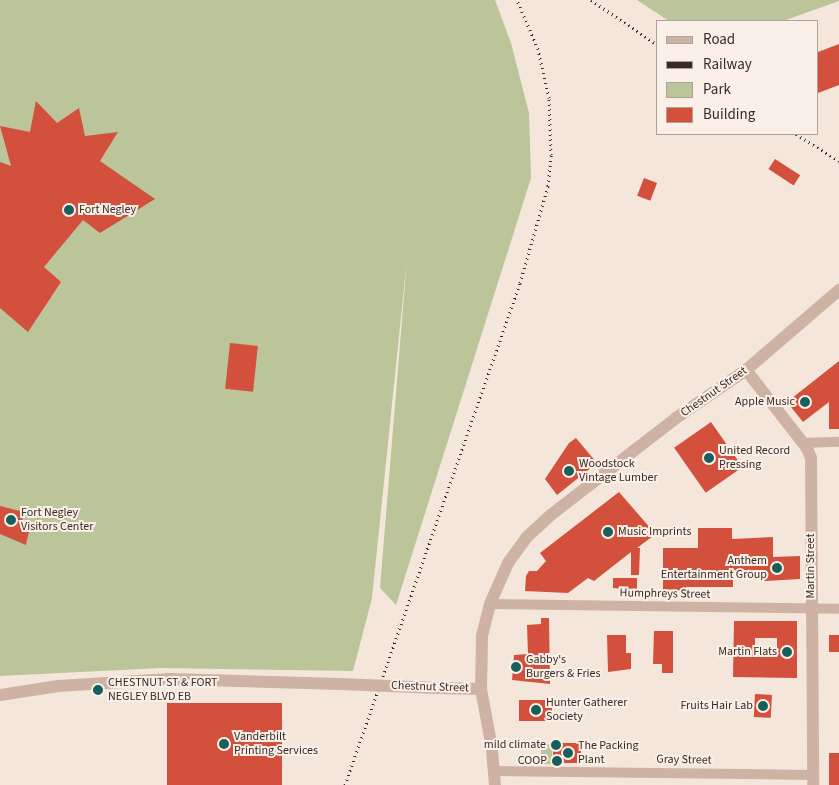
<!DOCTYPE html>
<style>
body{margin:0}
#map{position:relative;width:839px;height:785px;overflow:hidden;background:#f4e6db;font-family:"Source Sans 3",sans-serif}
div>[style]{position:absolute}
.green>*{inset:0;background:#bbc599;transform-origin:0 0}
.building>*{inset:0;background:#d2503c;transform-origin:0 0}
.minor>*{height:10px;margin:-5px;padding:0 5px;transform-origin:5px;border-radius:5px;background:#ceb3a5}
.tertiary>*{height:12px;margin:-6px;padding:0 6px;transform-origin:6px;border-radius:6px;background:#ceb3a5}
.rail>*{height:3px;margin-top:-1.5px;transform-origin:0;background:repeating-linear-gradient(90deg,#392b27 0 1px,transparent 0 5px)}
.tertiary-bridge>*{height:12px;margin:-6px;padding:0 6px;transform-origin:6px;border-radius:6px;background:#ceb3a5}
.dots>*{width:14px;height:14px;translate:-50% -50%;box-sizing:border-box;border:2px solid #fbf0e8;border-radius:50%}
span{translate:-50% -50%;white-space:nowrap;text-align:center;line-height:1.15;-webkit-text-stroke:4px #fbf0e8;paint-order:stroke}
.poi-label{font-size:12px;color:#392b27}
.left{translate:0 -50%;text-align:left}
.right{translate:-100% -50%;text-align:right}
.street-label{font-size:12px;color:#392b27}
.legend{position:absolute;left:656px;top:20px;width:162px;height:115px;box-sizing:border-box;background:#fbf0e8;border:1px solid #ada19b;margin:0;padding:6px 9px;list-style:none;font-size:15px;color:#392b27}
.legend li{display:flex;align-items:center;gap:10px;height:25px}
.legend b{width:25px;border:1px solid #ada19b}
</style>
<div id="map">
<div class="green">
<div style="clip-path:polygon(0 0,495px 0,511px 43px,529px 113px,531px 178px,396px 605px,380px 588px,407px 259px,372px 598px,353px 671px,161px 668px,0 676px)"></div>
<div style="clip-path:polygon(637px 0,839px 0,839px 1px,783px 21px,669px 21px)"></div>
<div style="left:541px;top:744px;width:11px;height:20px"></div>
</div>
<div class="building">
<div style="clip-path:polygon(839px 44px,839px 85px,818px 93px,818px 52px)"></div>
<div style="clip-path:polygon(36px 101px,57px 123px,79px 108px,85px 136px,118px 132px,100px 161px,155px 199px,100px 233px,83px 220px,44px 267px,61px 282px,28px 332px,0 308px,0 162px,11px 166px,0 126px,30px 132px)"></div>
<div style="left:775px;top:159px;width:30px;height:12px;rotate:33deg"></div>
<div style="left:644px;top:178px;width:14px;height:19px;rotate:21deg"></div>
<div style="left:230px;top:343px;width:28px;height:46px;rotate:6deg"></div>
<div style="clip-path:polygon(839px 361px,839px 429px,829px 429px,829px 402px,803px 422px,787px 402px)"></div>
<div style="left:711px;top:422px;width:55px;height:45px;rotate:55deg"></div>
<div style="clip-path:polygon(576px 438px,597px 463px,557px 495px,545px 479px,569px 443px)"></div>
<div style="clip-path:polygon(619px 492px,652px 530px,650px 532px,653px 536px,637px 548px,640px 548px,639px 575px,631px 575px,631px 552px,594px 581px,588px 578px,568px 593px,525px 591px,526px 576px,529px 571px,537px 571px,546px 561px,540px 553px)"></div>
<div style="clip-path:polygon(0 506px,24px 512px,20px 528px,29px 531px,26px 545px,0 534px)"></div>
<div style="clip-path:polygon(698px 528px,732px 528px,732px 539px,773px 537px,773px 557px,800px 556px,800px 579px,766px 581px,754px 579px,754px 574px,733px 574px,733px 587px,686px 587px,686px 593px,663px 593px,663px 548px,698px 548px)"></div>
<div style="clip-path:polygon(613px 578px,637px 578px,637px 590px,613px 588px)"></div>
<div style="clip-path:polygon(541px 618px,549px 618px,550px 684px,512px 680px,514px 655px,528px 654px,527px 625px,541px 624px)"></div>
<div style="clip-path:polygon(evenodd,734px 621px,797px 621px,797px 678px,733px 677px,734px 621px,755px 638px,777px 638px,777px 657px,755px 657px,755px 638px)"></div>
<div style="clip-path:polygon(654px 631px,673px 631px,673px 673px,662px 673px,662px 664px,653px 664px)"></div>
<div style="clip-path:polygon(607px 635px,626px 635px,626px 653px,631px 653px,631px 669px,608px 672px)"></div>
<div style="left:829px;top:635px;width:10px;height:17px"></div>
<div style="left:755px;top:694px;width:17px;height:23px;rotate:3deg"></div>
<div style="left:519px;top:700px;width:33px;height:21px"></div>
<div style="left:167px;top:703px;width:115px;height:82px"></div>
<div style="left:553px;top:743px;width:28px;height:20px"></div>
<div style="left:829px;top:753px;width:10px;height:32px"></div>
</div>
<div class="minor">
<div style="left:803px;top:443px;width:36px;rotate:-2deg"></div>
<div style="left:490px;top:604px;width:349px;rotate:0.8deg"></div>
<div style="left:495px;top:771px;width:318px;rotate:0.7deg"></div>
</div>
<div class="tertiary">
<div style="left:746px;top:370px;width:99px;rotate:52deg"></div>
<div style="left:807px;top:448px;width:11px;rotate:68deg"></div>
<div style="left:811px;top:458px;width:327px;rotate:89.6deg"></div>
<div style="left:437px;top:688px;width:44px;rotate:1.3deg"></div>
<div style="left:0;top:695px;width:59px;rotate:-8.8deg"></div>
<div style="left:58px;top:686px;width:112px;rotate:-3.6deg"></div>
<div style="left:170px;top:679px;width:170px;rotate:1.7deg"></div>
<div style="left:495px;top:785px;width:37px;rotate:-95deg"></div>
<div style="left:492px;top:748px;width:60px;rotate:-100.6deg"></div>
<div style="left:481px;top:689px;width:53px;rotate:-88.9deg"></div>
<div style="left:482px;top:636px;width:33px;rotate:-76deg"></div>
<div style="left:490px;top:604px;width:45px;rotate:-66.3deg"></div>
<div style="left:508px;top:563px;width:31px;rotate:-54deg"></div>
<div style="left:526px;top:538px;width:35px;rotate:-43deg"></div>
<div style="left:552px;top:514px;width:157px;rotate:-37.7deg"></div>
<div style="left:676px;top:418px;width:85px;rotate:-34.4deg"></div>
<div style="left:746px;top:370px;width:123px;rotate:-40.7deg"></div>
</div>
<div class="rail">
<div style="left:591px;top:0;width:81px;rotate:33.9deg"></div>
<div style="left:796px;top:134px;width:51px;rotate:32.1deg"></div>
<div style="left:345px;top:785px;width:532px;rotate:-70.78deg"></div>
<div style="left:520px;top:283px;width:101px;rotate:-73.9deg"></div>
<div style="left:548px;top:186px;width:31px;rotate:-84deg"></div>
<div style="left:551px;top:155px;width:57px;rotate:-92deg"></div>
<div style="left:549px;top:98px;width:50px;rotate:-102.7deg"></div>
<div style="left:538px;top:49px;width:53px;rotate:-113.2deg"></div>
</div>
<div class="tertiary-bridge">
<div style="left:340px;top:684px;width:97px;rotate:2.4deg"></div>
</div>
<div class="dots">
<div style="left:69px;top:210px;background:#185f5c"></div>
<div style="left:805px;top:402px;background:#185f5c"></div>
<div style="left:709px;top:458px;background:#185f5c"></div>
<div style="left:569px;top:471px;background:#185f5c"></div>
<div style="left:11px;top:520px;background:#185f5c"></div>
<div style="left:608px;top:532px;background:#185f5c"></div>
<div style="left:777px;top:568px;background:#185f5c"></div>
<div style="left:787px;top:652px;background:#185f5c"></div>
<div style="left:516px;top:667px;background:#185f5c"></div>
<div style="left:98px;top:690px;background:#185f5c"></div>
<div style="left:763px;top:706px;background:#185f5c"></div>
<div style="left:536px;top:710px;background:#185f5c"></div>
<div style="left:224px;top:744px;background:#185f5c"></div>
<div style="left:556px;top:745px;background:#185f5c"></div>
<div style="left:568px;top:753px;background:#185f5c"></div>
<div style="left:557px;top:761px;background:#185f5c"></div>
</div>
<div class="poi-label">
<span class="left" style="left:79px;top:210px">Fort Negley</span>
<span class="right" style="left:795px;top:402px">Apple Music</span>
<span class="left" style="left:719px;top:458px">United Record<br>Pressing</span>
<span class="left" style="left:579px;top:471px">Woodstock<br>Vintage Lumber</span>
<span class="left" style="left:21px;top:520px">Fort Negley<br>Visitors Center</span>
<span class="left" style="left:618px;top:532px">Music Imprints</span>
<span class="right" style="left:767px;top:568px">Anthem<br>Entertainment Group</span>
<span class="right" style="left:777px;top:652px">Martin Flats</span>
<span class="left" style="left:526px;top:667px">Gabby's<br>Burgers &amp; Fries</span>
<span class="left" style="left:108px;top:690px">CHESTNUT ST &amp; FORT<br>NEGLEY BLVD EB</span>
<span class="left" style="left:546px;top:710px">Hunter Gatherer<br>Society</span>
<span class="right" style="left:753px;top:706px">Fruits Hair Lab</span>
<span class="left" style="left:234px;top:744px">Vanderbilt<br>Printing Services</span>
<span class="right" style="left:546px;top:745px">mild climate</span>
<span class="left" style="left:578px;top:753px">The Packing<br>Plant</span>
<span class="right" style="left:547px;top:761px">COOP</span>
</div>
<div class="street-label">
<span style="left:714px;top:392px;rotate:-35deg">Chestnut Street</span>
<span style="left:811px;top:566px;rotate:-90deg">Martin Street</span>
<span style="left:665px;top:594px;rotate:1deg">Humphreys Street</span>
<span style="left:430px;top:687px;rotate:2deg">Chestnut Street</span>
<span style="left:684px;top:760px;rotate:1deg">Gray Street</span>
</div>
<ul class="legend">
<li><b style="height:6px;background:#ceb3a5"></b>Road</li>
<li><b style="height:6px;background:#392b27"></b>Railway</li>
<li><b style="height:14px;background:#bbc599"></b>Park</li>
<li><b style="height:14px;background:#d2503c"></b>Building</li>
</ul>
</div>
